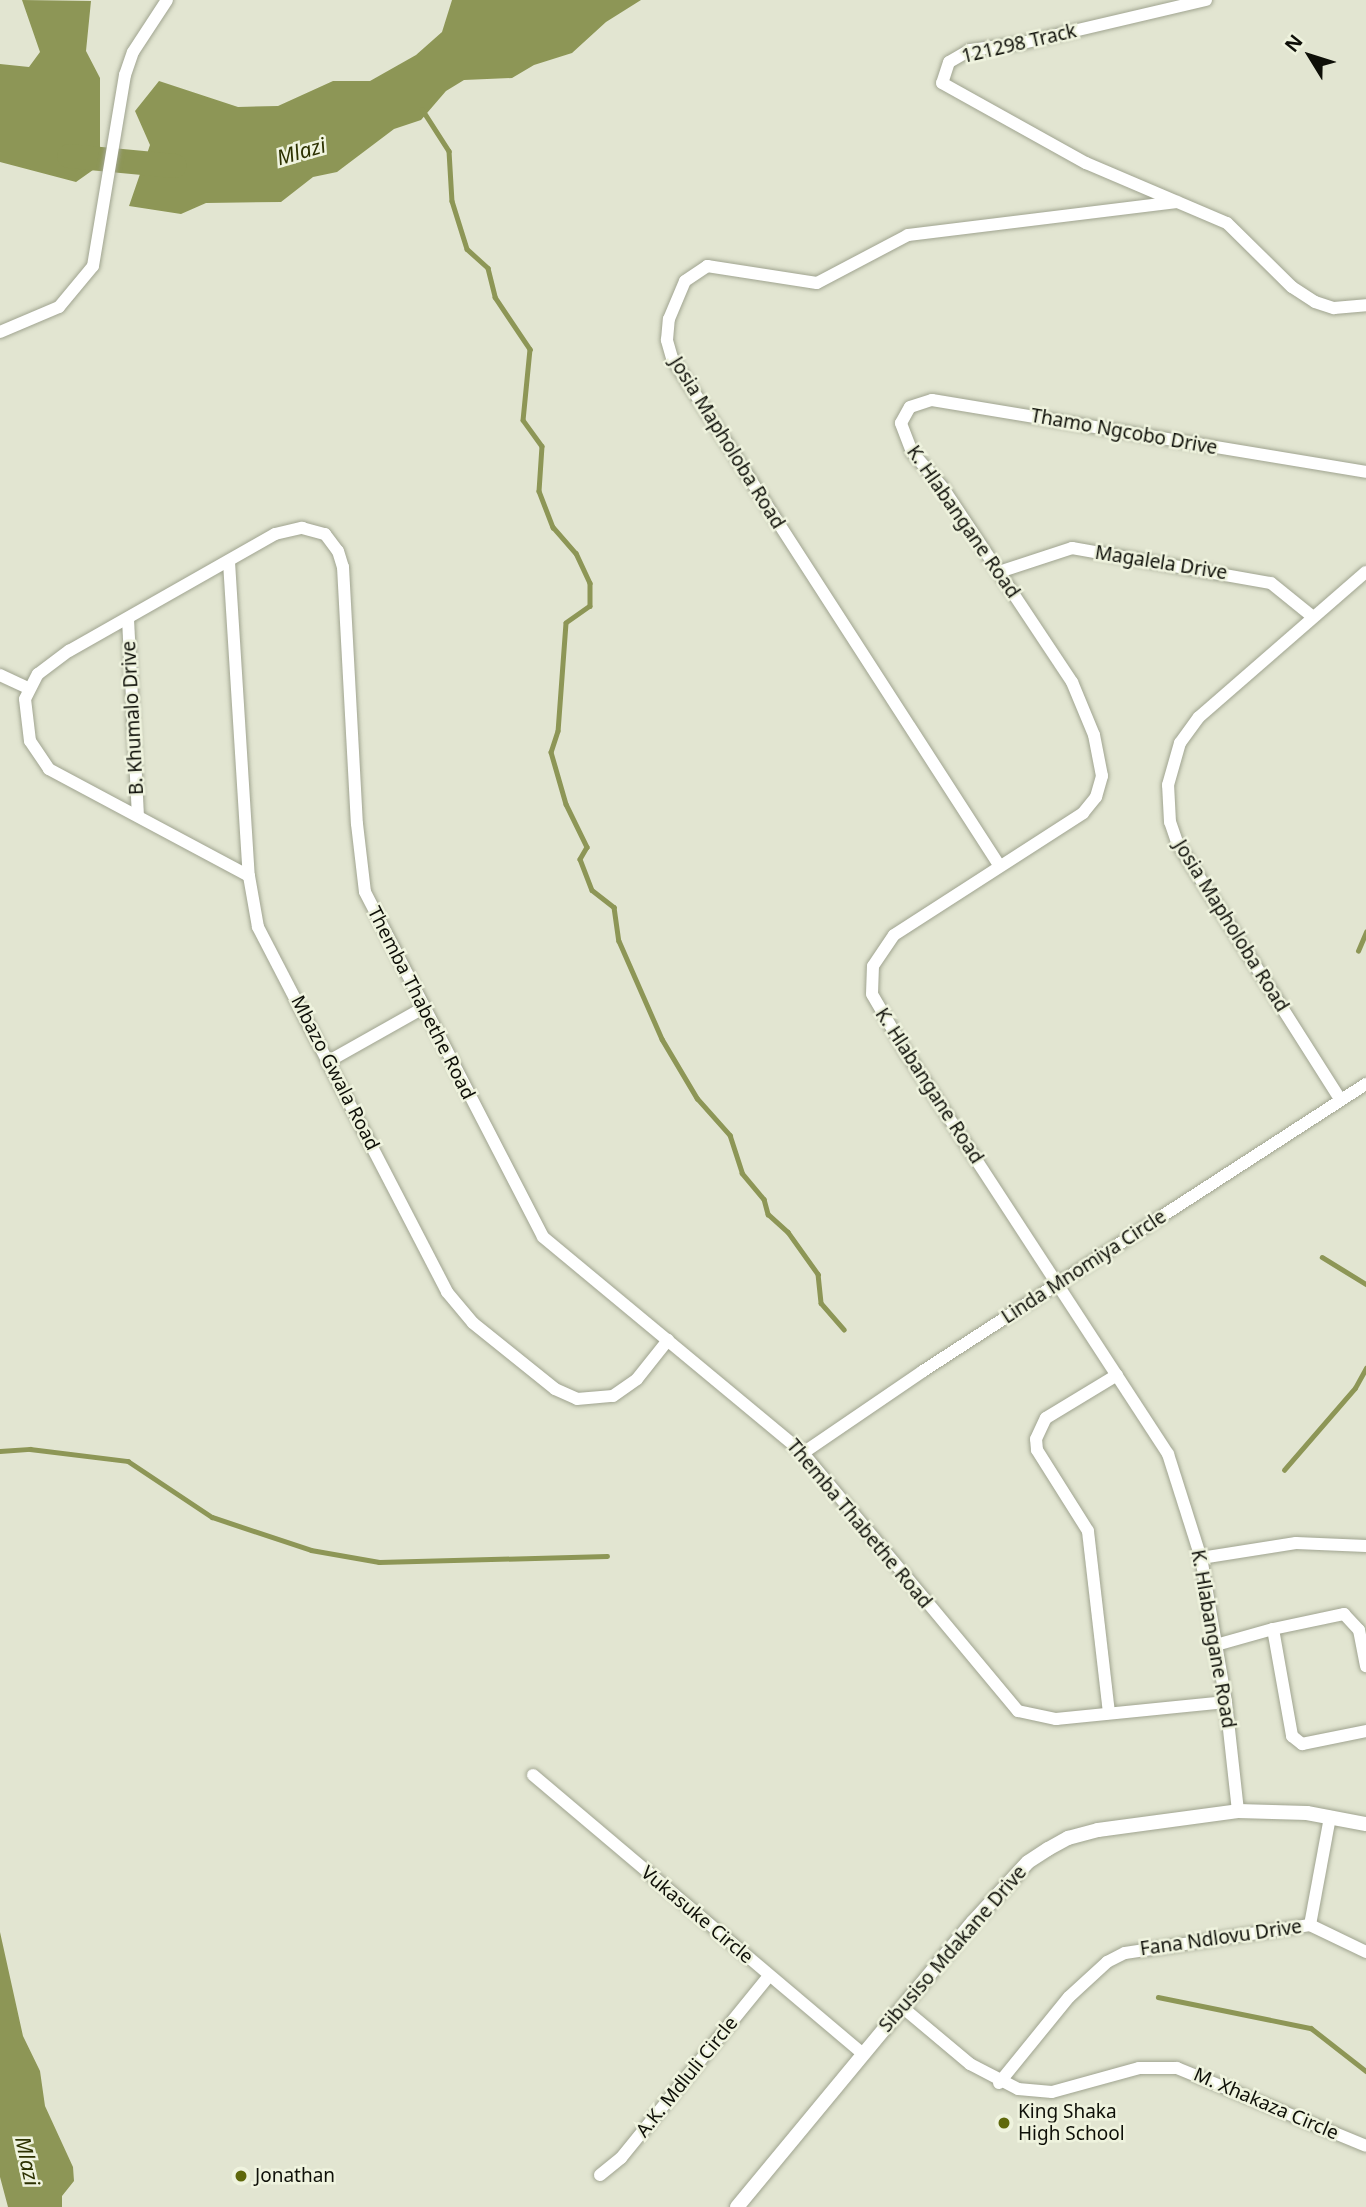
<!DOCTYPE html>
<style>
body{margin:0}
#map{position:relative;width:1366px;height:2207px;overflow:hidden;background:#e2e5d1;font-family:"Noto Sans",sans-serif}
div>[style]{position:absolute}
.water>*{inset:0;background:#8d9656}
.stream>*{height:4.5px;margin:-2.25px;padding:0 2.25px;transform-origin:2.25px;border-radius:2.25px;background:#8d9656}
.river>*{height:24px;margin:-12px;padding:0 12px;transform-origin:12px;border-radius:12px;background:#8d9656}
.roads{filter:drop-shadow(0 0 2px #a0a490) drop-shadow(0 0 2px #a0a490)}
.minor>*{height:12px;margin:-6px;padding:0 6px;transform-origin:6px;border-radius:6px;background:#fff}
.tertiary>*{height:14px;margin:-7px;padding:0 7px;transform-origin:7px;border-radius:7px;background:#fff}
.dots>*{width:19px;height:19px;translate:-50% -50%;box-sizing:border-box;border:4px solid #eff3de;border-radius:50%}
span{translate:-50% -50%;white-space:nowrap;text-align:center;line-height:1.15;-webkit-text-stroke:5px #eff3de;paint-order:stroke}
.street-label{font-size:19px;color:#0e0f08}
.poi-label{font-size:19px;color:#0e0f08}
.left{translate:0 -50%;text-align:left}
.water-label{font-size:21px;color:#2c3100;font-style:italic}
.north{position:absolute;left:1275px;top:21px;width:70px;height:70px;-webkit-text-stroke:5px #eff3de;paint-order:stroke;rotate:308deg;font-size:19px;font-weight:700;line-height:28px;text-align:center;color:#0e0f08}
.north::after{content:'';display:block;margin:auto;width:24px;height:32px;background:#0e0f08;clip-path:polygon(50% 0,100% 100%,50% 72%,0 100%)}
</style>
<div id="map">
<div class="water">
<div style="clip-path:polygon(22px 0,91px 1px,86px 51px,100px 78px,100px 165px,76px 182px,0 162px,0 64px,29px 67px,40px 52px)"></div>
<div style="clip-path:polygon(452px 0,641px 0,606px 22px,572px 53px,534px 65px,512px 78px,464px 80px,446px 91px,421px 120px,394px 129px,337px 172px,313px 177px,281px 202px,206px 203px,181px 214px,129px 206px,150px 145px,135px 111px,159px 81px,238px 107px,278px 106px,333px 81px,370px 81px,416px 55px,442px 32px)"></div>
<div style="clip-path:polygon(0 1932px,23px 2036px,40px 2071px,45px 2106px,73px 2167px,74px 2181px,62px 2196px,62px 2207px,8px 2207px,0 2177px)"></div>
</div>
<div class="stream">
<div style="left:422px;top:109px;width:50px;rotate:57.3deg"></div>
<div style="left:449px;top:151px;width:50px;rotate:86.6deg"></div>
<div style="left:452px;top:201px;width:50px;rotate:72.6deg"></div>
<div style="left:467px;top:249px;width:28px;rotate:42deg"></div>
<div style="left:488px;top:268px;width:30px;rotate:76deg"></div>
<div style="left:495px;top:297px;width:63px;rotate:56.1deg"></div>
<div style="left:530px;top:349px;width:71px;rotate:95.6deg"></div>
<div style="left:523px;top:420px;width:32px;rotate:54deg"></div>
<div style="left:542px;top:446px;width:45px;rotate:93.8deg"></div>
<div style="left:539px;top:491px;width:39px;rotate:69deg"></div>
<div style="left:553px;top:527px;width:35px;rotate:49deg"></div>
<div style="left:576px;top:553px;width:33px;rotate:65deg"></div>
<div style="left:590px;top:583px;width:23px;rotate:90deg"></div>
<div style="left:590px;top:606px;width:29px;rotate:145deg"></div>
<div style="left:566px;top:623px;width:108px;rotate:94.2deg"></div>
<div style="left:558px;top:731px;width:22px;rotate:108deg"></div>
<div style="left:551px;top:752px;width:54px;rotate:73.9deg"></div>
<div style="left:566px;top:804px;width:48px;rotate:64deg"></div>
<div style="left:587px;top:847px;width:14px;rotate:120deg"></div>
<div style="left:580px;top:859px;width:33px;rotate:69deg"></div>
<div style="left:592px;top:890px;width:28px;rotate:38deg"></div>
<div style="left:614px;top:907px;width:34px;rotate:82deg"></div>
<div style="left:619px;top:941px;width:107px;rotate:66.3deg"></div>
<div style="left:662px;top:1039px;width:69px;rotate:59.3deg"></div>
<div style="left:697px;top:1098px;width:50px;rotate:48.3deg"></div>
<div style="left:730px;top:1135px;width:40px;rotate:72deg"></div>
<div style="left:742px;top:1173px;width:34px;rotate:50deg"></div>
<div style="left:764px;top:1199px;width:16px;rotate:75deg"></div>
<div style="left:768px;top:1214px;width:27px;rotate:42deg"></div>
<div style="left:788px;top:1232px;width:52px;rotate:54.5deg"></div>
<div style="left:818px;top:1274px;width:29px;rotate:84deg"></div>
<div style="left:821px;top:1303px;width:35px;rotate:49deg"></div>
<div style="left:1358px;top:951px;width:21px;rotate:-67deg"></div>
<div style="left:1322px;top:1257px;width:52px;rotate:31.5deg"></div>
<div style="left:0;top:1451px;width:30px;rotate:-4deg"></div>
<div style="left:30px;top:1449px;width:99px;rotate:7deg"></div>
<div style="left:128px;top:1461px;width:101px;rotate:33.7deg"></div>
<div style="left:212px;top:1517px;width:104px;rotate:18.4deg"></div>
<div style="left:311px;top:1550px;width:69px;rotate:10deg"></div>
<div style="left:379px;top:1562px;width:228px;rotate:-1.5deg"></div>
<div style="left:1284px;top:1470px;width:108px;rotate:-49.1deg"></div>
<div style="left:1355px;top:1388px;width:23px;rotate:-61deg"></div>
<div style="left:1158px;top:1997px;width:156px;rotate:11.5deg"></div>
<div style="left:1311px;top:2028px;width:70px;rotate:38deg"></div>
</div>
<div class="river">
<div style="left:69px;top:156px;width:106px;rotate:5.4deg"></div>
</div>
<div class="roads">
<div class="minor">
<div style="left:1206px;top:0;width:188px;rotate:166.8deg"></div>
<div style="left:1023px;top:43px;width:53px;rotate:172.5deg"></div>
<div style="left:970px;top:50px;width:24px;rotate:150deg"></div>
<div style="left:949px;top:62px;width:22px;rotate:108deg"></div>
<div style="left:942px;top:83px;width:165px;rotate:29.1deg"></div>
<div style="left:1086px;top:163px;width:153px;rotate:23.1deg"></div>
<div style="left:1227px;top:223px;width:91px;rotate:44.6deg"></div>
<div style="left:1292px;top:287px;width:27px;rotate:33deg"></div>
<div style="left:1315px;top:302px;width:20px;rotate:18deg"></div>
<div style="left:1334px;top:308px;width:32px;rotate:-5deg"></div>
<div style="left:0;top:332px;width:64px;rotate:-23deg"></div>
<div style="left:59px;top:307px;width:53px;rotate:-50.3deg"></div>
<div style="left:93px;top:266px;width:194px;rotate:-80.5deg"></div>
<div style="left:125px;top:75px;width:24px;rotate:-71deg"></div>
<div style="left:133px;top:52px;width:62px;rotate:-56.8deg"></div>
<div style="left:229px;top:562px;width:315px;rotate:86.4deg"></div>
<div style="left:249px;top:876px;width:52px;rotate:80deg"></div>
<div style="left:258px;top:927px;width:411px;rotate:62.6deg"></div>
<div style="left:447px;top:1292px;width:40px;rotate:50deg"></div>
<div style="left:473px;top:1323px;width:105px;rotate:38.8deg"></div>
<div style="left:555px;top:1389px;width:24px;rotate:24deg"></div>
<div style="left:577px;top:1399px;width:36px;rotate:-5deg"></div>
<div style="left:613px;top:1396px;width:29px;rotate:-35deg"></div>
<div style="left:637px;top:1379px;width:50px;rotate:-51.5deg"></div>
<div style="left:999px;top:572px;width:77px;rotate:-18.2deg"></div>
<div style="left:1072px;top:548px;width:202px;rotate:10deg"></div>
<div style="left:1271px;top:583px;width:54px;rotate:39deg"></div>
<div style="left:128px;top:619px;width:197px;rotate:87.1deg"></div>
<div style="left:0;top:675px;width:31px;rotate:25deg"></div>
<div style="left:999px;top:865px;width:603px;rotate:-122.82deg"></div>
<div style="left:672px;top:358px;width:19px;rotate:-106deg"></div>
<div style="left:667px;top:340px;width:21px;rotate:-85deg"></div>
<div style="left:669px;top:319px;width:41px;rotate:-67.2deg"></div>
<div style="left:685px;top:281px;width:27px;rotate:-34deg"></div>
<div style="left:707px;top:266px;width:111px;rotate:8.8deg"></div>
<div style="left:817px;top:283px;width:103px;rotate:-27.8deg"></div>
<div style="left:908px;top:235px;width:271px;rotate:-7deg"></div>
<div style="left:249px;top:876px;width:227px;rotate:-151.9deg"></div>
<div style="left:49px;top:769px;width:34px;rotate:-124deg"></div>
<div style="left:30px;top:741px;width:42px;rotate:-96.8deg"></div>
<div style="left:25px;top:699px;width:28px;rotate:-63deg"></div>
<div style="left:38px;top:674px;width:39px;rotate:-37deg"></div>
<div style="left:69px;top:651px;width:237px;rotate:-29.6deg"></div>
<div style="left:275px;top:534px;width:28px;rotate:-13deg"></div>
<div style="left:302px;top:528px;width:24px;rotate:15deg"></div>
<div style="left:325px;top:534px;width:21px;rotate:53deg"></div>
<div style="left:338px;top:551px;width:17px;rotate:73deg"></div>
<div style="left:343px;top:567px;width:257px;rotate:86.9deg"></div>
<div style="left:357px;top:824px;width:68px;rotate:83.3deg"></div>
<div style="left:365px;top:892px;width:388px;rotate:62.7deg"></div>
<div style="left:543px;top:1237px;width:338px;rotate:39.7deg"></div>
<div style="left:803px;top:1453px;width:336px;rotate:50.2deg"></div>
<div style="left:1018px;top:1711px;width:39px;rotate:12deg"></div>
<div style="left:1056px;top:1719px;width:171px;rotate:-5.7deg"></div>
<div style="left:329px;top:1061px;width:108px;rotate:-29.4deg"></div>
<div style="left:1340px;top:1099px;width:304px;rotate:-122.4deg"></div>
<div style="left:1177px;top:842px;width:21px;rotate:-109deg"></div>
<div style="left:1170px;top:822px;width:37px;rotate:-93deg"></div>
<div style="left:1168px;top:785px;width:44px;rotate:-74.1deg"></div>
<div style="left:1180px;top:743px;width:32px;rotate:-54deg"></div>
<div style="left:1199px;top:717px;width:221px;rotate:-41deg"></div>
<div style="left:803px;top:1453px;width:145px;rotate:-34.3deg"></div>
<div style="left:923px;top:1371px;width:528px;rotate:-32.94deg"></div>
<div style="left:1201px;top:1558px;width:96px;rotate:-9deg"></div>
<div style="left:1296px;top:1543px;width:70px;rotate:2.5deg"></div>
<div style="left:1273px;top:1629px;width:73px;rotate:-11.9deg"></div>
<div style="left:1344px;top:1614px;width:22px;rotate:47deg"></div>
<div style="left:1359px;top:1630px;width:37px;rotate:79deg"></div>
<div style="left:1216px;top:1645px;width:59px;rotate:-15.7deg"></div>
<div style="left:1273px;top:1629px;width:109px;rotate:79.9deg"></div>
<div style="left:1292px;top:1736px;width:13px;rotate:39deg"></div>
<div style="left:1302px;top:1744px;width:65px;rotate:-11.5deg"></div>
<div style="left:1109px;top:1713px;width:183px;rotate:-96.6deg"></div>
<div style="left:1088px;top:1531px;width:96px;rotate:-122.2deg"></div>
<div style="left:1037px;top:1450px;width:11px;rotate:-95deg"></div>
<div style="left:1036px;top:1439px;width:23px;rotate:-65deg"></div>
<div style="left:1046px;top:1418px;width:83px;rotate:-31.2deg"></div>
<div style="left:533px;top:1775px;width:432px;rotate:40.2deg"></div>
<div style="left:1238px;top:1811px;width:110px;rotate:-96.3deg"></div>
<div style="left:1226px;top:1702px;width:146px;rotate:-99.8deg"></div>
<div style="left:1201px;top:1558px;width:109px;rotate:-107.6deg"></div>
<div style="left:1168px;top:1454px;width:478px;rotate:-123.1deg"></div>
<div style="left:907px;top:1054px;width:69px;rotate:-120.3deg"></div>
<div style="left:872px;top:994px;width:28px;rotate:-88deg"></div>
<div style="left:873px;top:966px;width:37px;rotate:-56deg"></div>
<div style="left:894px;top:935px;width:225px;rotate:-32.8deg"></div>
<div style="left:1083px;top:813px;width:21px;rotate:-51deg"></div>
<div style="left:1096px;top:797px;width:22px;rotate:-74deg"></div>
<div style="left:1102px;top:776px;width:42px;rotate:-101deg"></div>
<div style="left:1094px;top:735px;width:57px;rotate:-112.5deg"></div>
<div style="left:1072px;top:682px;width:232px;rotate:-123.6deg"></div>
<div style="left:944px;top:489px;width:49px;rotate:-130.9deg"></div>
<div style="left:912px;top:452px;width:31px;rotate:-111deg"></div>
<div style="left:901px;top:423px;width:18px;rotate:-61deg"></div>
<div style="left:910px;top:407px;width:23px;rotate:-18deg"></div>
<div style="left:932px;top:400px;width:440px;rotate:9.4deg"></div>
<div style="left:1310px;top:1925px;width:110px;rotate:-79.5deg"></div>
<div style="left:902px;top:2007px;width:89px;rotate:40deg"></div>
<div style="left:970px;top:2064px;width:54px;rotate:27.5deg"></div>
<div style="left:1018px;top:2089px;width:34px;rotate:5deg"></div>
<div style="left:1052px;top:2092px;width:90px;rotate:-15.4deg"></div>
<div style="left:1139px;top:2068px;width:38px"></div>
<div style="left:1177px;top:2068px;width:204px;rotate:22.4deg"></div>
<div style="left:999px;top:2083px;width:111px;rotate:-50.9deg"></div>
<div style="left:1069px;top:1997px;width:52px;rotate:-42.6deg"></div>
<div style="left:1107px;top:1962px;width:20px;rotate:-27deg"></div>
<div style="left:1125px;top:1953px;width:187px;rotate:-8.6deg"></div>
<div style="left:1310px;top:1925px;width:62px;rotate:25.7deg"></div>
<div style="left:600px;top:2175px;width:27px;rotate:-39deg"></div>
<div style="left:621px;top:2158px;width:235px;rotate:-50.9deg"></div>
</div>
<div class="tertiary">
<div style="left:737px;top:2207px;width:370px;rotate:-50.4deg"></div>
<div style="left:973px;top:1922px;width:81px;rotate:-47.5deg"></div>
<div style="left:1028px;top:1862px;width:24px;rotate:-33deg"></div>
<div style="left:1048px;top:1849px;width:23px;rotate:-29deg"></div>
<div style="left:1068px;top:1838px;width:31px;rotate:-15deg"></div>
<div style="left:1098px;top:1830px;width:141px;rotate:-7.7deg"></div>
<div style="left:1238px;top:1811px;width:69px;rotate:1.7deg"></div>
<div style="left:1307px;top:1813px;width:60px;rotate:10.6deg"></div>
</div>
</div>
<div class="dots">
<div style="left:1004px;top:2123px;background:#5f680b"></div>
<div style="left:241px;top:2176px;background:#5f680b"></div>
</div>
<div class="street-label">
<span style="left:1019px;top:44px;rotate:-13deg">121298 Track</span>
<span style="left:1124px;top:432px;rotate:10deg">Thamo Ngcobo Drive</span>
<span style="left:727px;top:443px;rotate:58deg">Josia Mapholoba Road</span>
<span style="left:963px;top:522px;rotate:55deg">K. Hlabangane Road</span>
<span style="left:1161px;top:563px;rotate:9deg">Magalela Drive</span>
<span style="left:133px;top:718px;rotate:-93deg">B. Khumalo Drive</span>
<span style="left:1231px;top:926px;rotate:58deg">Josia Mapholoba Road</span>
<span style="left:421px;top:1003px;rotate:63deg">Themba Thabethe Road</span>
<span style="left:335px;top:1073px;rotate:63deg">Mbazo Gwala Road</span>
<span style="left:929px;top:1086px;rotate:57deg">K. Hlabangane Road</span>
<span style="left:1084px;top:1267px;rotate:-33deg">Linda Mnomiya Circle</span>
<span style="left:859px;top:1524px;rotate:50deg">Themba Thabethe Road</span>
<span style="left:1213px;top:1639px;rotate:80deg">K. Hlabangane Road</span>
<span style="left:697px;top:1915px;rotate:40deg">Vukasuke Circle</span>
<span style="left:1221px;top:1938px;rotate:-8deg">Fana Ndlovu Drive</span>
<span style="left:953px;top:1949px;rotate:-49deg">Sibusiso Mdakane Drive</span>
<span style="left:687px;top:2077px;rotate:-51deg">A.K. Mdluli Circle</span>
<span style="left:1266px;top:2104px;rotate:23deg">M. Xhakaza Circle</span>
</div>
<div class="poi-label">
<span class="left" style="left:1018px;top:2123px">King Shaka<br>High School</span>
<span class="left" style="left:255px;top:2176px">Jonathan</span>
</div>
<div class="water-label">
<span style="left:301px;top:151px;rotate:-16deg">Mlazi</span>
<span style="left:28px;top:2161px;rotate:78deg">Mlazi</span>
</div>
<div class="north">N</div>
</div>
